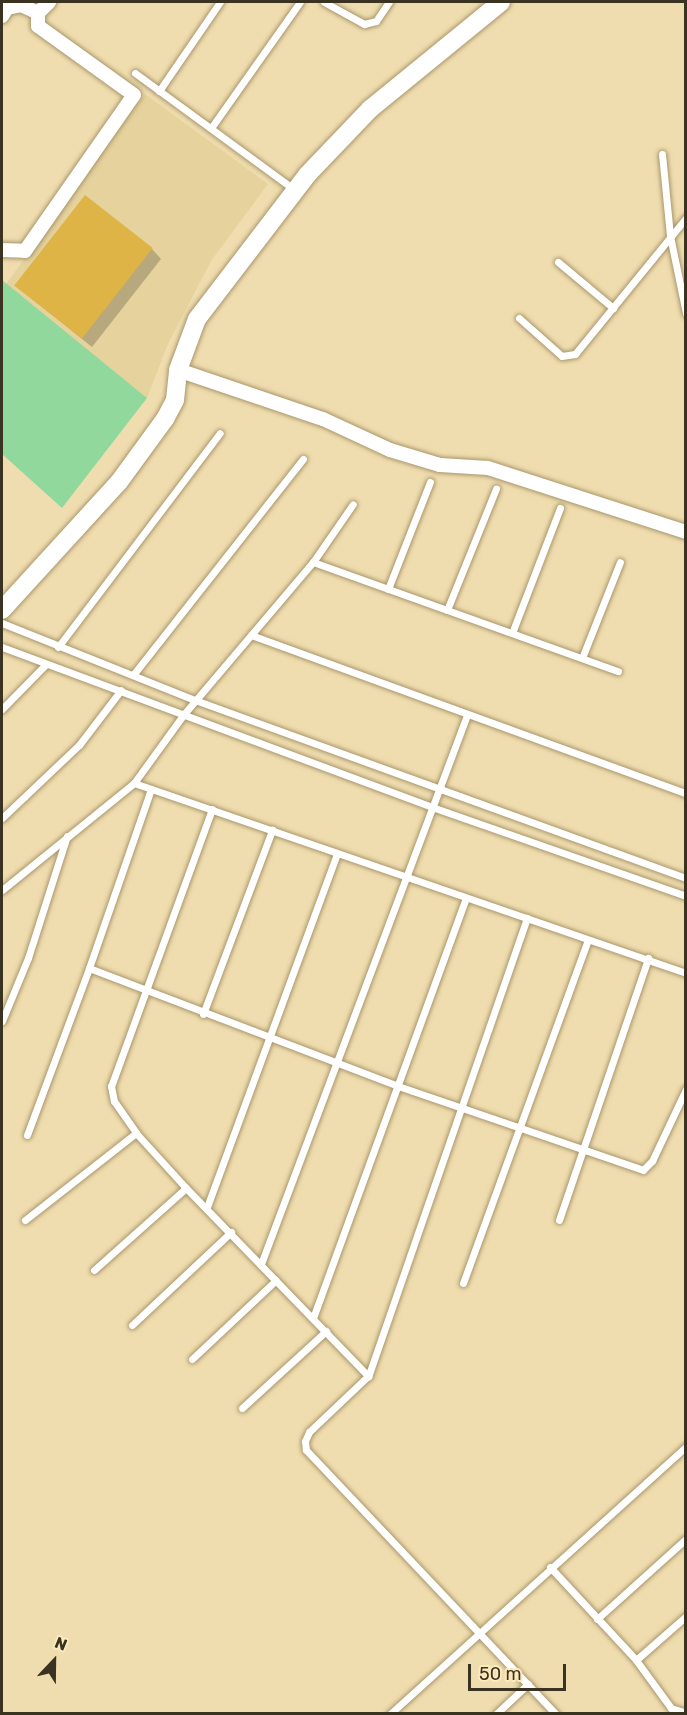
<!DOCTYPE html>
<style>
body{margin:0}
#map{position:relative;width:687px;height:1715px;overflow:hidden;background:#f0ddaf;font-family:Rubik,sans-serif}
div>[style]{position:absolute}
.built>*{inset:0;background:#e6d29d}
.green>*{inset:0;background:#90d89c}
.shadow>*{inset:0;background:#0003}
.building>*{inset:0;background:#ddb445;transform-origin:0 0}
.roads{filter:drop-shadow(0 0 2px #a9976c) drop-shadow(0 0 2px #a9976c)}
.service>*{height:7px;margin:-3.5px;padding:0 3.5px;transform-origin:3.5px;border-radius:3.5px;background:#fff}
.minor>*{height:14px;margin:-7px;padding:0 7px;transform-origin:7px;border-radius:7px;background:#fff}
.tertiary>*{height:18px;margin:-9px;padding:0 9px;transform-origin:9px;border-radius:9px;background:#fff}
span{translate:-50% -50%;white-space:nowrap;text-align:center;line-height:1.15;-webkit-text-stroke:6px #fdeabc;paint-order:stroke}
.frame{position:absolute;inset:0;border:3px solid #3a3321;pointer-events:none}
.north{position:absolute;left:24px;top:1631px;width:60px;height:60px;-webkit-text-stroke:4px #fdeabc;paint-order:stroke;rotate:22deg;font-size:16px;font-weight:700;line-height:24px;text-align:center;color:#3a3321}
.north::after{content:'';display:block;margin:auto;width:21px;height:27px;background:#3a3321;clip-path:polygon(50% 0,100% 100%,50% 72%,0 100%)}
.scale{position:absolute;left:468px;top:1664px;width:98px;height:27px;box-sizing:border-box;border:3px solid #3a3321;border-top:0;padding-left:8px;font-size:18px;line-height:21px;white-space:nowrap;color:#3a3321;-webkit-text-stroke:4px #fdeabc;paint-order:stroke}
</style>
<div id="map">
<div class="built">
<div style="clip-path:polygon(145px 94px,268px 184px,211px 261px,168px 344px,147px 398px,6px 284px)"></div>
</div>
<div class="green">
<div style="clip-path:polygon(2px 280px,147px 398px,62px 508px,2px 454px)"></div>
</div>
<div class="shadow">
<div style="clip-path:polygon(152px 249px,161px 259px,92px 347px,16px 286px)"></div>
</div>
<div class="building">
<div style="left:85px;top:195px;width:86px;height:115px;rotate:38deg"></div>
</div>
<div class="roads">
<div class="service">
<div style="left:324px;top:2px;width:46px;rotate:28.8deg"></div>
<div style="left:364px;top:24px;width:12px;rotate:-14deg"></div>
<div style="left:376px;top:21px;width:23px;rotate:-56deg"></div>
<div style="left:135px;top:73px;width:198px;rotate:36.2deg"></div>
<div style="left:159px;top:91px;width:108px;rotate:-55.6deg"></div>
<div style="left:211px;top:128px;width:154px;rotate:-54.8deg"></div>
<div style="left:662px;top:154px;width:82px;rotate:84.4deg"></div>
<div style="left:670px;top:236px;width:79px;rotate:78.3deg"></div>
<div style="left:558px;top:262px;width:72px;rotate:39.9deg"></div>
<div style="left:519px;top:318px;width:57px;rotate:41.5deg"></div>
<div style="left:562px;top:356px;width:13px;rotate:-9deg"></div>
<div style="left:575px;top:354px;width:176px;rotate:-50.8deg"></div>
<div style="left:313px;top:562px;width:70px;rotate:-55.4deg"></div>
<div style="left:388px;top:589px;width:115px;rotate:-68.6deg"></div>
<div style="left:447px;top:610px;width:131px;rotate:-68deg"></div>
<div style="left:2px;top:623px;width:208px;rotate:21.8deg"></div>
<div style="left:195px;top:700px;width:522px;rotate:19.93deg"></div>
<div style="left:512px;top:633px;width:134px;rotate:-69deg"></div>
<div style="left:251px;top:635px;width:463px;rotate:20deg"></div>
<div style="left:2px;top:647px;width:459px;rotate:20.4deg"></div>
<div style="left:432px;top:807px;width:269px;rotate:19.3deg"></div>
<div style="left:58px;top:647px;width:268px;rotate:-52.9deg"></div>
<div style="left:582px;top:658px;width:103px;rotate:-68.4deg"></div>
<div style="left:133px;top:675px;width:275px;rotate:-51.8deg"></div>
<div style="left:2px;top:709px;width:63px;rotate:-45.6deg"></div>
<div style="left:134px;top:783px;width:85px;rotate:-54.1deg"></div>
<div style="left:184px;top:714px;width:199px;rotate:-49.7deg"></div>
<div style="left:313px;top:562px;width:324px;rotate:19.7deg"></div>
<div style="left:151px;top:789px;width:189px;rotate:109.1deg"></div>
<div style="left:89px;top:968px;width:331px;rotate:20.9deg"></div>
<div style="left:398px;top:1086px;width:259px;rotate:18.9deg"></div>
<div style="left:643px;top:1170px;width:13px;rotate:-45deg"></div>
<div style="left:652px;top:1161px;width:80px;rotate:-64.7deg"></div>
<div style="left:212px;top:809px;width:295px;rotate:110deg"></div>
<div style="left:111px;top:1086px;width:15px;rotate:79deg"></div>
<div style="left:114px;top:1101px;width:39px;rotate:55deg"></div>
<div style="left:136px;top:1133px;width:74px;rotate:47.7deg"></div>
<div style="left:186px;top:1188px;width:262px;rotate:45.9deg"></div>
<div style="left:2px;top:818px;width:106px;rotate:-43.5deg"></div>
<div style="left:79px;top:745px;width:69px;rotate:-52.6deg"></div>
<div style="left:2px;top:890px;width:170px;rotate:-39deg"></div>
<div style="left:134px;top:783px;width:584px;rotate:18.99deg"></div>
<div style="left:527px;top:918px;width:485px;rotate:109.1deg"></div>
<div style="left:368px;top:1376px;width:81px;rotate:136.5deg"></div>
<div style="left:309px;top:1432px;width:10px;rotate:114deg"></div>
<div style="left:305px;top:1441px;width:9px;rotate:84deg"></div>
<div style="left:306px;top:1450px;width:364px;rotate:46.6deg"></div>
<div style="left:203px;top:1014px;width:197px;rotate:-69.4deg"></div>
<div style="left:2px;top:1021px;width:68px;rotate:-67.6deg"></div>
<div style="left:28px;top:958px;width:128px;rotate:-72.3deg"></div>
<div style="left:27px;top:1135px;width:178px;rotate:-69.6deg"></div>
<div style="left:207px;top:1207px;width:376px;rotate:-69.8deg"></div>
<div style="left:25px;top:1220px;width:141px;rotate:-38.1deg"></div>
<div style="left:559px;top:1220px;width:277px;rotate:-71.2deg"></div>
<div style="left:261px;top:1264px;width:586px;rotate:-69.43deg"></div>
<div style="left:94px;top:1270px;width:123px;rotate:-41.7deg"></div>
<div style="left:463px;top:1283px;width:365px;rotate:-70deg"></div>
<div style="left:313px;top:1318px;width:447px;rotate:-70deg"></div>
<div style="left:132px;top:1325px;width:136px;rotate:-43.2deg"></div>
<div style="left:192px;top:1359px;width:115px;rotate:-43.2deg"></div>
<div style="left:242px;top:1408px;width:114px;rotate:-42.5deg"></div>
<div style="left:550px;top:1567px;width:127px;rotate:47.2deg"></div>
<div style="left:636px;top:1660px;width:59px;rotate:53.9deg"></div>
<div style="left:671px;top:1708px;width:16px;rotate:18deg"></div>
<div style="left:597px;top:1619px;width:120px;rotate:-42deg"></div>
<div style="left:636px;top:1660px;width:67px;rotate:-41.3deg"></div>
<div style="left:390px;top:1714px;width:399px;rotate:-42.1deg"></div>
<div style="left:496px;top:1714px;width:44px;rotate:-43.2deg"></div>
</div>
<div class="minor">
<div style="left:2px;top:16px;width:9px;rotate:-58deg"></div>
<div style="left:7px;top:8px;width:14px;rotate:-12deg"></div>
<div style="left:21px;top:5px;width:19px;rotate:25deg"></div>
<div style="left:2px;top:250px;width:23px;rotate:2deg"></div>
<div style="left:25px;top:251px;width:190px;rotate:-55.1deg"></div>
<div style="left:134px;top:95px;width:118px;rotate:-144.3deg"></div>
<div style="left:38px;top:26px;width:13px;rotate:-90deg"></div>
<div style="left:38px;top:13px;width:16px;rotate:-45deg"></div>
<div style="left:178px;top:370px;width:153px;rotate:18.7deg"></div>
<div style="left:323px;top:419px;width:74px;rotate:24.8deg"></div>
<div style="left:390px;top:450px;width:52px;rotate:16.7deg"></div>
<div style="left:440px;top:465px;width:48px;rotate:3.6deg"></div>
<div style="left:488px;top:468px;width:208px;rotate:17.9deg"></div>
</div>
<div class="tertiary">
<div style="left:2px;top:610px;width:173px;rotate:-47.6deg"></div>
<div style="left:119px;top:482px;width:78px;rotate:-53.9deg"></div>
<div style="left:165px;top:419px;width:21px;rotate:-62deg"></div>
<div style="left:175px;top:400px;width:30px;rotate:-84deg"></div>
<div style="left:178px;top:370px;width:54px;rotate:-69.6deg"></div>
<div style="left:197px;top:319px;width:181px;rotate:-52.6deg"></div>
<div style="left:307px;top:175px;width:91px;rotate:-46.3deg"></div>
<div style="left:370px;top:109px;width:169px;rotate:-39.2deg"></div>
</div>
</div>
<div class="frame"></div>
<div class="north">N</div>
<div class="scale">50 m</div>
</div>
